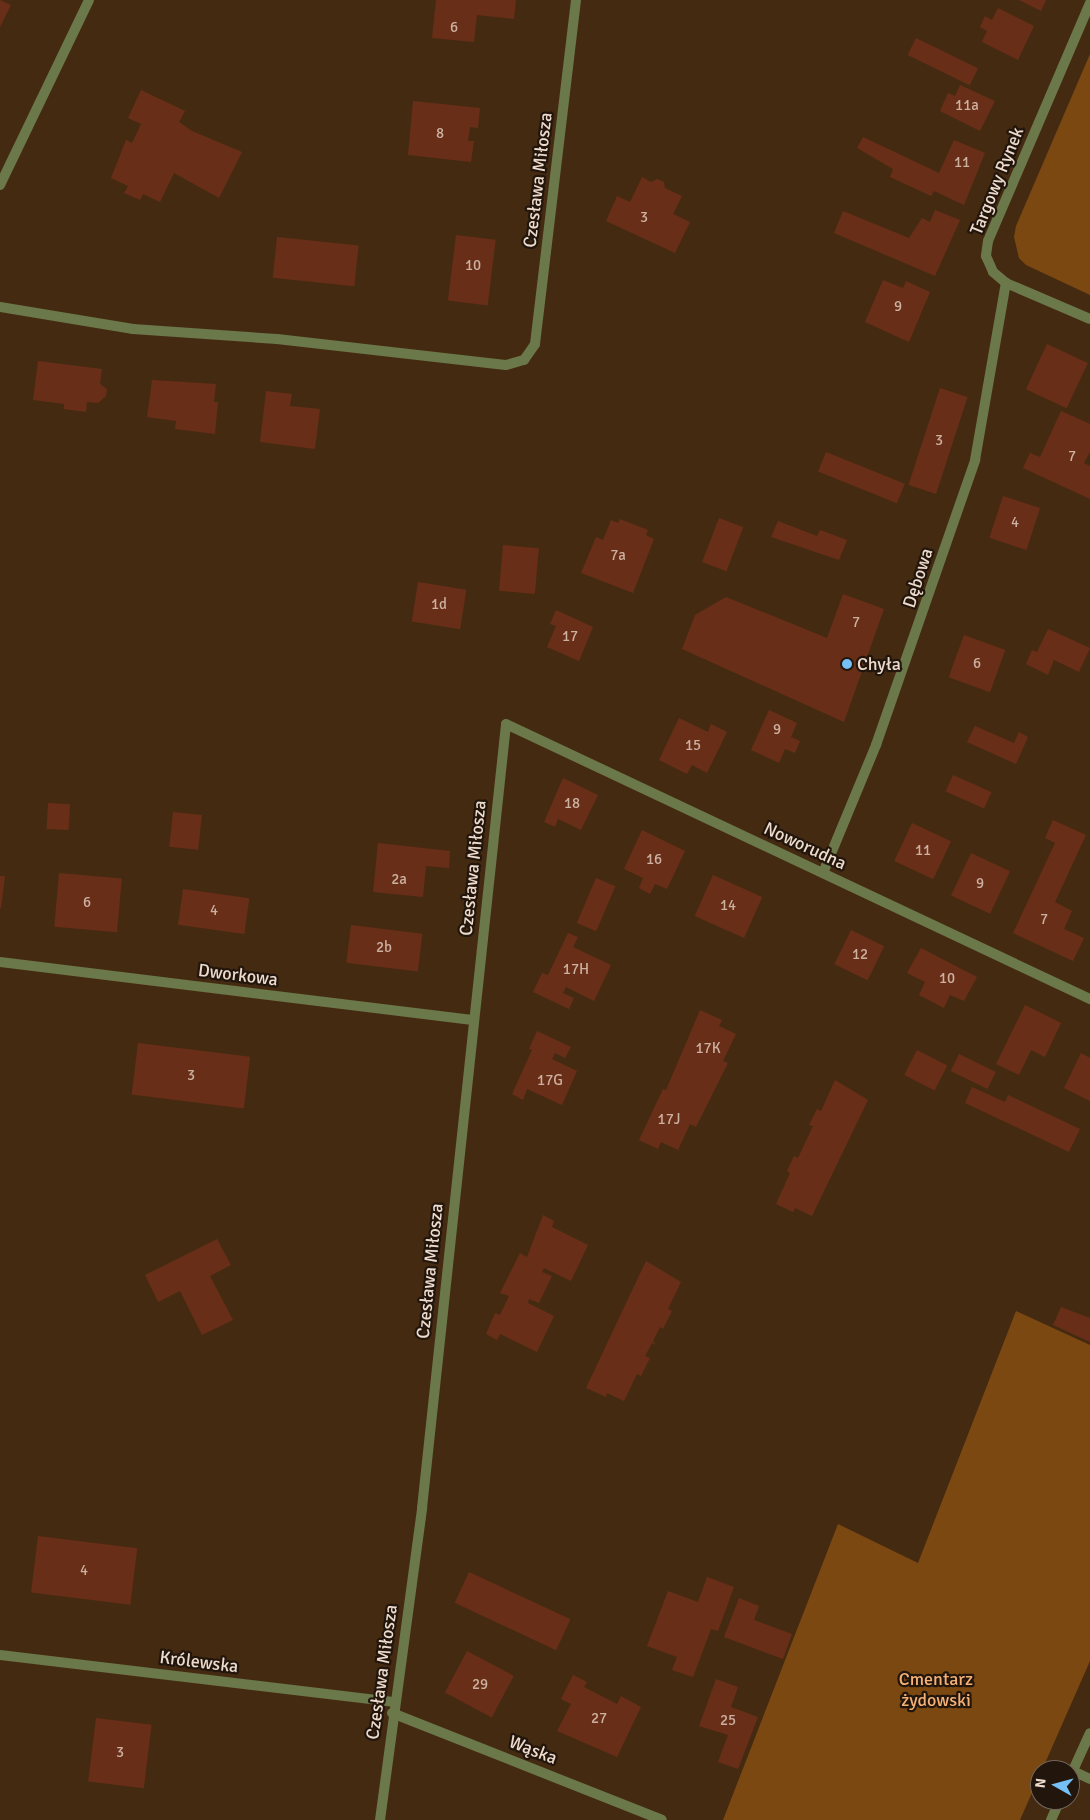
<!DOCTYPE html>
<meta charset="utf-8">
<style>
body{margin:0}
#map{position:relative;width:1090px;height:1820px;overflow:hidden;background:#452a12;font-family:Signika,sans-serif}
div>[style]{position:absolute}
.green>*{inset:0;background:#7b4812}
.building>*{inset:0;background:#692e17;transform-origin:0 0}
.minor>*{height:10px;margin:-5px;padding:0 5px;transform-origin:5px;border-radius:5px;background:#6b784a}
.dots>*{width:14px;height:14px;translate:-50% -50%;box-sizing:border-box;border:2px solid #22160c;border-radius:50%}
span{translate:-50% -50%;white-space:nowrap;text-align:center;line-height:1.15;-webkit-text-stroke:4.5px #22160c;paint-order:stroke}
.number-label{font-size:15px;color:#ccb0a0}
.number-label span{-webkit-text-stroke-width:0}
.street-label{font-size:18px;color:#eddbcd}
.poi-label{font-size:18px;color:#eddbcd}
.left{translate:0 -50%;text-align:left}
.park-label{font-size:18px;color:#f5b176}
.north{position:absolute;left:1030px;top:1760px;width:50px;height:50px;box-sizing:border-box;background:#22160c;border:1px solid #736559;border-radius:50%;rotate:277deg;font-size:14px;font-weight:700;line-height:20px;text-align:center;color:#eddbcd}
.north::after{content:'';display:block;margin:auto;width:18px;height:22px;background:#75c0f6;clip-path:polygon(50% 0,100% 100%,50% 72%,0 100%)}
</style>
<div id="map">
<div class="green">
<div style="clip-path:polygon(1090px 54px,1090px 295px,1026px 265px,1019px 258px,1014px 237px,1016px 226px)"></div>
<div style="clip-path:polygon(1016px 1311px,1090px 1345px,1090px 1661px,1020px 1820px,723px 1820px,838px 1524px,918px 1563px)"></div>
</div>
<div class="building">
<div style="clip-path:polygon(0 0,11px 5px,0 27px)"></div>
<div style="clip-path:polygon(436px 0,516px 0,514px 19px,477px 15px,474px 42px,432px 38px)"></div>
<div style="clip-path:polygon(1019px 0,1046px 0,1041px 11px)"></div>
<div style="clip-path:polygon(998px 8px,1034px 26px,1018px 60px,982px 42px,987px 31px,980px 27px,985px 16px,992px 20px)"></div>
<div style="left:916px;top:38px;width:69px;height:19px;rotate:26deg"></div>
<div style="clip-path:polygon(960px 85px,995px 101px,980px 131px,940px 111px,948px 93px,955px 96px)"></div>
<div style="clip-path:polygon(141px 90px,185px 111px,179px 122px,192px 131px,242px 152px,219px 198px,174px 173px,160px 202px,143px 194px,140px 200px,124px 193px,128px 186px,111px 178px,126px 140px,132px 143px,141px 124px,128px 118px)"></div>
<div style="clip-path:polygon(413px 101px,480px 108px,478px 128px,470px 127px,468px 141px,474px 141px,471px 162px,408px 155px)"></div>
<div style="clip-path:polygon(863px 137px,939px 173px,954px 140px,985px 153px,964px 205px,934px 191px,931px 196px,890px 177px,893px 169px,857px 148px)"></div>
<div style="clip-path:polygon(642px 177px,651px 182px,657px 179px,664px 182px,665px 188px,682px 196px,673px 214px,690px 222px,675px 253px,606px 221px,617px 196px,630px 202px)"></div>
<div style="clip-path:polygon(935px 210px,960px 220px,935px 276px,834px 233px,843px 211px,909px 238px,922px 218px,930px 222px)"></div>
<div style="left:456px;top:235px;width:40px;height:66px;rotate:7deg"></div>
<div style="left:277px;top:237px;width:82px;height:41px;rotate:6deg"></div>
<div style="clip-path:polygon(883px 280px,903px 288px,906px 281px,930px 292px,909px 342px,865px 322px)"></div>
<div style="left:1047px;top:344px;width:45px;height:50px;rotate:25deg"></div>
<div style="clip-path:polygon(38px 361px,102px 369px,100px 384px,107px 389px,106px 396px,98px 403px,87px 402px,86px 412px,64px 409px,64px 404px,33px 400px)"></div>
<div style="clip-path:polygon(152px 380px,216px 384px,214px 402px,218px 402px,215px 434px,175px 429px,176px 421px,147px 417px)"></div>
<div style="left:940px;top:388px;width:29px;height:102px;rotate:18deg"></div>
<div style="clip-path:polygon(266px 391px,292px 394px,290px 406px,320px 409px,315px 449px,260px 442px)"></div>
<div style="clip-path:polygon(1061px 411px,1090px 424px,1090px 452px,1084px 463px,1090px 466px,1090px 499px,1023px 468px,1030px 453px,1040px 457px)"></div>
<div style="left:826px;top:452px;width:85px;height:21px;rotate:22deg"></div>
<div style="left:1003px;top:496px;width:39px;height:44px;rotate:18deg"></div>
<div style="left:719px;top:518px;width:26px;height:47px;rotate:21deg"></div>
<div style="clip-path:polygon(620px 519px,648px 530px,646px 535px,654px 539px,633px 593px,581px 573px,596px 537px,603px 540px,611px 520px,618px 523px)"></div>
<div style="clip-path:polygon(778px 521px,817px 536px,820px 530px,847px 540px,839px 560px,771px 537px)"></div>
<div style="left:503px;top:545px;width:36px;height:46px;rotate:5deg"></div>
<div style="left:418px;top:582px;width:49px;height:40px;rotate:9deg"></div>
<div style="clip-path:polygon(843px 594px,884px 609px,844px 722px,682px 649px,695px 615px,726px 597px,827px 638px)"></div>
<div style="clip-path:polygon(556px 610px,593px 627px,579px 661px,547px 647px,556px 626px,550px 624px)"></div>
<div style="clip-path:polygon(1048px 629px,1090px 648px,1079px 672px,1054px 660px,1048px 675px,1026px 664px,1032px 650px,1037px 652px)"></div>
<div style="left:964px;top:635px;width:44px;height:45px;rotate:20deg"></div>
<div style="clip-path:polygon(769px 710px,797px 723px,791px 737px,800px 741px,795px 753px,785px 749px,779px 763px,751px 750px)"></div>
<div style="clip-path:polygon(679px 718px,708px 732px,711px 724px,727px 732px,707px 773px,692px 765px,687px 774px,659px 760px)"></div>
<div style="clip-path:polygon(975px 726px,1014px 743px,1019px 732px,1028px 737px,1016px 764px,967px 742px)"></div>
<div style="left:953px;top:775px;width:42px;height:18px;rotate:24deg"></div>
<div style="clip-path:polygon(563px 778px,598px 795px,581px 830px,558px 819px,555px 827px,544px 822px)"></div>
<div style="left:48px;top:803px;width:22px;height:26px;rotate:3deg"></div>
<div style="left:173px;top:812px;width:29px;height:35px;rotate:6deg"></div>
<div style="clip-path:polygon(1053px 820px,1086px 835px,1055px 902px,1072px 911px,1064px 929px,1084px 938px,1073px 961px,1013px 933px,1055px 843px,1045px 838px)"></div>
<div style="left:912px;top:823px;width:43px;height:42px;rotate:25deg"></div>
<div style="clip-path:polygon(642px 830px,685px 851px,667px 889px,655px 884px,650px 894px,639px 888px,643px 878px,624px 869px)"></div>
<div style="clip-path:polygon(378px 843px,450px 851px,449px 868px,426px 866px,423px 897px,373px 892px)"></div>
<div style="left:971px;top:853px;width:43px;height:47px;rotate:25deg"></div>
<div style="left:59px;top:873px;width:63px;height:54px;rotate:5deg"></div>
<div style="left:713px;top:875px;width:54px;height:45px;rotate:24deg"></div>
<div style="clip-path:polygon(0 876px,5px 876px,1px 908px,0 908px)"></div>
<div style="left:596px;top:878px;width:21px;height:49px;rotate:23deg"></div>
<div style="left:183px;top:889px;width:67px;height:36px;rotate:8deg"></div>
<div style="left:351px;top:925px;width:72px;height:38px;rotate:7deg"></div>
<div style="left:851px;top:930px;width:37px;height:38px;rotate:26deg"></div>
<div style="clip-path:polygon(568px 933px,578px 937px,573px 947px,611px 965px,594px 1001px,566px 987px,563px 993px,574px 998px,569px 1009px,533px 992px,542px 973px,548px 975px)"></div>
<div style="clip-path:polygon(921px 948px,977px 977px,964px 1001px,950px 995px,944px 1008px,919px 995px,925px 982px,907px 973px)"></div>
<div style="clip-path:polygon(1025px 1005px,1061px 1023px,1045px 1057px,1031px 1050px,1019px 1075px,996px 1064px)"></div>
<div style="clip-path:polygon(700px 1010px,722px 1020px,719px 1026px,736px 1034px,723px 1061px,728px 1063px,696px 1127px,690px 1124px,678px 1150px,661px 1142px,658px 1149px,639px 1140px,663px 1089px,666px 1090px)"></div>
<div style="clip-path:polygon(537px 1031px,571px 1047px,565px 1058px,555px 1053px,552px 1059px,577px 1071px,562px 1105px,527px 1089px,523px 1100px,512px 1094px,532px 1050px,529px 1049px)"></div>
<div style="left:138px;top:1043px;width:113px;height:52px;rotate:7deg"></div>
<div style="left:917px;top:1050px;width:34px;height:28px;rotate:27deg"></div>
<div style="clip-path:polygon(1081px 1053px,1090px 1058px,1090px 1101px,1064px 1088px)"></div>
<div style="left:959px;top:1054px;width:41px;height:19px;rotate:26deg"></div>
<div style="clip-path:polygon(835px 1080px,868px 1100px,812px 1216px,795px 1208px,793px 1212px,776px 1204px,790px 1173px,787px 1171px,794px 1156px,798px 1158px,813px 1126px,809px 1125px,817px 1109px,821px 1111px)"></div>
<div style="clip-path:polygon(972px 1087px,1005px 1102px,1008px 1095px,1080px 1129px,1069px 1152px,965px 1103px)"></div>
<div style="clip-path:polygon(543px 1215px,554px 1221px,552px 1227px,588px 1245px,571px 1281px,544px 1268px,542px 1272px,552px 1276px,539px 1303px,529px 1299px,528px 1303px,554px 1316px,537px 1352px,500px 1334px,497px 1340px,486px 1334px,495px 1313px,500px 1315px,509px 1296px,500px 1293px,520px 1253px,527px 1257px)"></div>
<div style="clip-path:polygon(217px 1239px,231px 1265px,210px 1276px,233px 1320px,202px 1335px,180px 1291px,158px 1302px,145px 1275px)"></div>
<div style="clip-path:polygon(646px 1261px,681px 1282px,668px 1309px,672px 1311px,663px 1329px,660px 1327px,653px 1341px,656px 1345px,652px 1343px,645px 1356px,650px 1358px,641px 1376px,637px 1374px,624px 1401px,607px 1393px,606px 1397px,586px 1388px)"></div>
<div style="clip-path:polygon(1061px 1307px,1090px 1318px,1090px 1342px,1053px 1325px)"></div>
<div style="left:38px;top:1536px;width:100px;height:57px;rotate:7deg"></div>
<div style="left:469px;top:1572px;width:112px;height:34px;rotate:25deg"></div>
<div style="clip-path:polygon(707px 1577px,734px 1587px,718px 1631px,711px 1629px,693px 1677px,672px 1670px,677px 1657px,647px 1646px,668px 1591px,698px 1602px)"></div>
<div style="clip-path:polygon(739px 1598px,759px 1606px,754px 1620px,792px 1634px,783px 1659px,724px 1637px)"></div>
<div style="left:467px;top:1651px;width:53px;height:47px;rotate:28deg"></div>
<div style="clip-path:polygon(573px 1675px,587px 1682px,584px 1687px,617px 1704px,621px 1696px,641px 1707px,617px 1757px,557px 1731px,571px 1704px,561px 1699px)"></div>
<div style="clip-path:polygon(716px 1679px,738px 1687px,731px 1707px,758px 1717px,738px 1769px,718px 1762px,728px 1735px,699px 1726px)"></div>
<div style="left:96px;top:1718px;width:56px;height:64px;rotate:7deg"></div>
</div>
<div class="minor">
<div style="left:1090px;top:3px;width:259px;rotate:113.2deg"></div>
<div style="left:988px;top:241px;width:15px;rotate:98deg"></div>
<div style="left:986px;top:256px;width:17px;rotate:66deg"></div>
<div style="left:993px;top:272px;width:17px;rotate:40deg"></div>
<div style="left:1006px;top:283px;width:91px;rotate:23.2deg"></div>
<div style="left:0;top:185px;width:205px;rotate:-64.3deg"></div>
<div style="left:0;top:307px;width:135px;rotate:9.4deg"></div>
<div style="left:133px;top:329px;width:144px;rotate:4deg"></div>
<div style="left:277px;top:339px;width:230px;rotate:6.5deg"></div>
<div style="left:506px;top:365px;width:19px;rotate:-16deg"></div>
<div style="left:524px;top:360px;width:19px;rotate:-55deg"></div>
<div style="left:535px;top:344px;width:346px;rotate:-83.2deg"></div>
<div style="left:823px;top:873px;width:139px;rotate:-67.5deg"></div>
<div style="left:876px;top:745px;width:302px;rotate:-70.8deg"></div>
<div style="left:975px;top:460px;width:180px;rotate:-80.1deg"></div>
<div style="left:0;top:962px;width:476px;rotate:7deg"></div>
<div style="left:0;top:1655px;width:396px;rotate:6.8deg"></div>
<div style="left:392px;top:1713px;width:290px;rotate:21.6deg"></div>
<div style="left:1073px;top:1771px;width:19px;rotate:25deg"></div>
<div style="left:1070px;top:1777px;width:48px;rotate:-65.6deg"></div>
<div style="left:380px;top:1820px;width:315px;rotate:-82.3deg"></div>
<div style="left:422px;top:1508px;width:788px;rotate:-83.88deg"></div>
<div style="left:506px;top:724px;width:646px;rotate:25.22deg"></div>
<div style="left:1051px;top:1820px;width:22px;rotate:-66deg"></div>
</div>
<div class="dots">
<div style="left:847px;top:664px;background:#75c0f6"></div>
</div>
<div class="number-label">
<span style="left:454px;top:28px">6</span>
<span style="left:967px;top:106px">11a</span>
<span style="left:440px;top:134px">8</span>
<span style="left:962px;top:163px">11</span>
<span style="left:644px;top:218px">3</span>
<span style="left:473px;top:266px">10</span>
<span style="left:898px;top:307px">9</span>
<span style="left:939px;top:441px">3</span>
<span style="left:1072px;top:457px">7</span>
<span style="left:1015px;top:523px">4</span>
<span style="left:618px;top:556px">7a</span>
<span style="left:439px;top:605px">1d</span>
<span style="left:856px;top:623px">7</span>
<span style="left:570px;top:637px">17</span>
<span style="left:977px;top:664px">6</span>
<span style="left:777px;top:730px">9</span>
<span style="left:693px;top:746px">15</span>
<span style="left:572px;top:804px">18</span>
<span style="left:923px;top:851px">11</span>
<span style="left:654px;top:860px">16</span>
<span style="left:399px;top:880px">2a</span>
<span style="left:980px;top:884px">9</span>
<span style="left:87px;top:903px">6</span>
<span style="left:728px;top:906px">14</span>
<span style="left:214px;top:911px">4</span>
<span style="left:1044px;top:920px">7</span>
<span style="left:384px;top:948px">2b</span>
<span style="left:860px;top:955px">12</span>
<span style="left:576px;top:970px">17H</span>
<span style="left:947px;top:979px">10</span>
<span style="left:708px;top:1049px">17K</span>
<span style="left:191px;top:1076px">3</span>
<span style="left:550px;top:1081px">17G</span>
<span style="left:669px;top:1120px">17J</span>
<span style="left:84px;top:1571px">4</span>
<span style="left:480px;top:1685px">29</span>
<span style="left:599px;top:1719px">27</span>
<span style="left:728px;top:1721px">25</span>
<span style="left:120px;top:1753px">3</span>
</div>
<div class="street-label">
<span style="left:538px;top:180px;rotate:-83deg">Czesława Miłosza</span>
<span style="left:997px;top:181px;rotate:-68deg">Targowy Rynek</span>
<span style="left:918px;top:578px;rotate:-72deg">Dębowa</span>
<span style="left:805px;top:846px;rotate:25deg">Noworudna</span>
<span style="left:473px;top:868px;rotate:-84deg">Czesława Miłosza</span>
<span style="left:238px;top:975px;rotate:7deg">Dworkowa</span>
<span style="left:430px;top:1271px;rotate:-84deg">Czesława Miłosza</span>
<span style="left:199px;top:1662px;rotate:7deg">Królewska</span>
<span style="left:382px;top:1672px;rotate:-82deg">Czesława Miłosza</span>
<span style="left:533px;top:1750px;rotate:21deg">Wąska</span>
</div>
<div class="poi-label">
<span class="left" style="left:857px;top:664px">Chyła</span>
</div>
<div class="park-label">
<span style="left:936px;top:1690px">Cmentarz<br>żydowski</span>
</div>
<div class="north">N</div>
</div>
